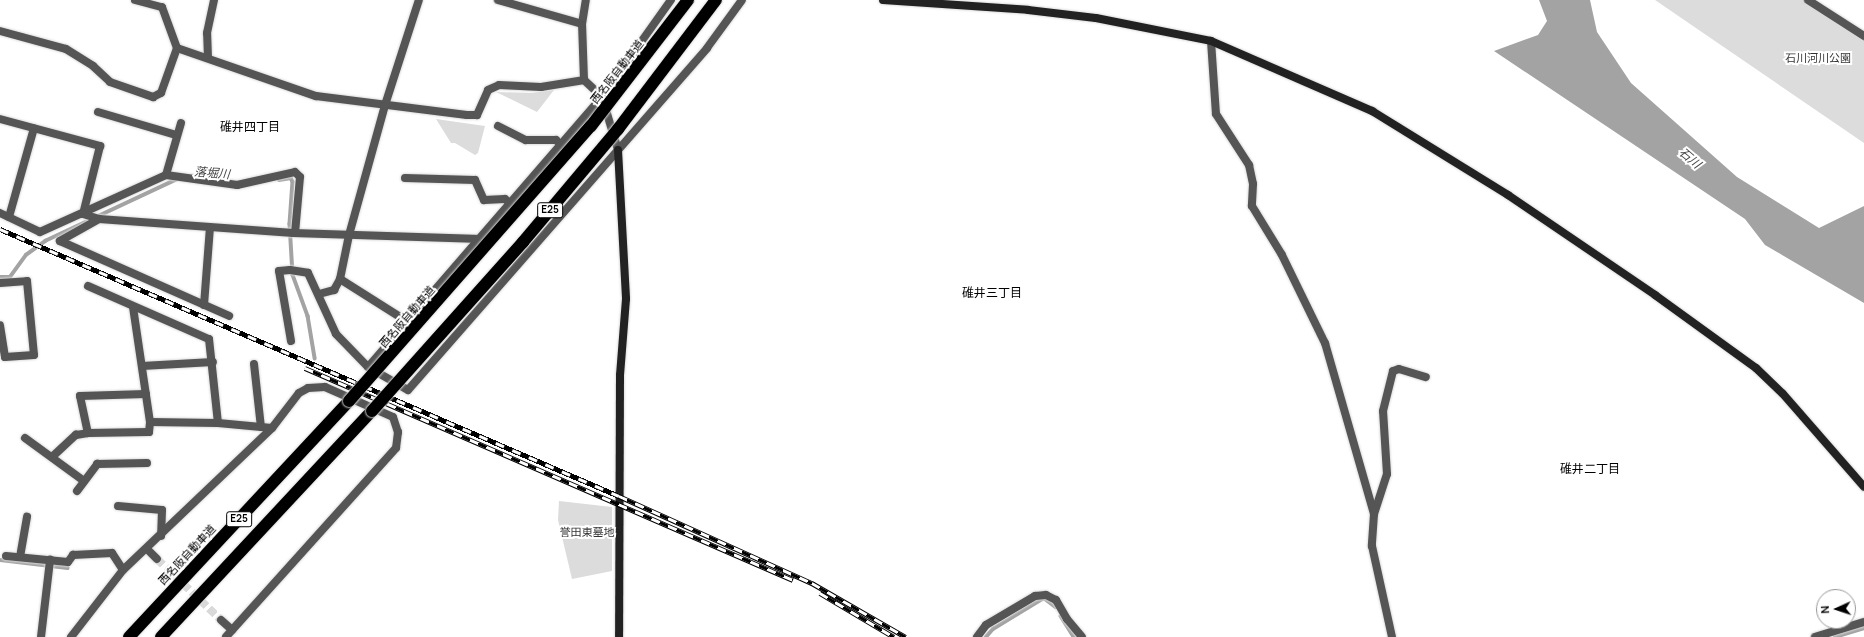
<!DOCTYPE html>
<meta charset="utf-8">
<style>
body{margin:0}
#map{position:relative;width:1864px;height:637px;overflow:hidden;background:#fff;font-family:Manrope,"Noto Sans JP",sans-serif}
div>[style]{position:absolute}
.green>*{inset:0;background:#dcdcdc}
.water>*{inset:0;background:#a3a3a3}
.stream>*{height:3.5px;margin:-1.75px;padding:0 1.75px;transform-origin:1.75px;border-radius:1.75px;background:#a3a3a3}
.street-tunnel>*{height:8px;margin-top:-4px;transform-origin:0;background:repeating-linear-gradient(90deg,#d9d9d9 0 8px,transparent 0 12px)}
.roads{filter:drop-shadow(0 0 1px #dbdbdb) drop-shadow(0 0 1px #dbdbdb)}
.street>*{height:8px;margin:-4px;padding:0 4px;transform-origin:4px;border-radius:4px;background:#555}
.secondary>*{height:8px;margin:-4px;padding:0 4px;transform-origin:4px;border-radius:4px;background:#222}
.highway>*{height:12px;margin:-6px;padding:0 6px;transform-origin:6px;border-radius:6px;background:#000}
.rail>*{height:4.5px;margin-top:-2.25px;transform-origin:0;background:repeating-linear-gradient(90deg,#fff 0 9px,#000 0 18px);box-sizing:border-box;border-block:1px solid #000}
.bridges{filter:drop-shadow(0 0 1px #dbdbdb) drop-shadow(0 0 1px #dbdbdb)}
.highway-bridge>*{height:12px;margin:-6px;padding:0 6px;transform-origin:6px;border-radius:6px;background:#000}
span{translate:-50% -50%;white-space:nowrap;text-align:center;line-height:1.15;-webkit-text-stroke:4px #fff;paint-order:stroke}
.shield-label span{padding:1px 3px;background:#fff;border:1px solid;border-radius:3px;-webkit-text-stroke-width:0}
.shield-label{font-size:10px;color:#000;font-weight:700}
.park-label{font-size:11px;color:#333}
.street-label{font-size:11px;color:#000}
.neighbourhood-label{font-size:12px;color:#000}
.water-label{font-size:12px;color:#444;font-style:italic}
.north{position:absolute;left:1816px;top:589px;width:40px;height:40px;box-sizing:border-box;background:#fff;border:1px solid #999;border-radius:50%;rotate:267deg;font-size:11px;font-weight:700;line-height:16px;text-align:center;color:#000}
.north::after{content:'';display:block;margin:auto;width:14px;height:18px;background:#000;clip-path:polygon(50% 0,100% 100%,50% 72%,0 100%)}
</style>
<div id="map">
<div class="green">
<div style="clip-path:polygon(1655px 0,1809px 0,1864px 35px,1864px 143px)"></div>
<div style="clip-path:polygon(554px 90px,537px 112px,496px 92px,531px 93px)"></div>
<div style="clip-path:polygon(436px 119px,485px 126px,478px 153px,475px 155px,455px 143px,451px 143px)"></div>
<div style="clip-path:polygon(559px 501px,612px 507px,612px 571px,572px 579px,558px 520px)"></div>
</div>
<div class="water">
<div style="clip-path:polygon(1539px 0,1590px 0,1597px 32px,1631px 83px,1737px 177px,1819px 228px,1864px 206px,1864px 303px,1765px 245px,1745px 219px,1494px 51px,1538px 35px,1547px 21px)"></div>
</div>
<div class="stream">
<div style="left:279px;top:180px;width:12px;rotate:-9deg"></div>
<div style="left:291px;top:178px;width:4px;rotate:63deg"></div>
<div style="left:293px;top:182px;width:42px;rotate:94.1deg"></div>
<div style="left:290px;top:224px;width:51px;rotate:86.6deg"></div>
<div style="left:293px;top:275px;width:44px;rotate:69.9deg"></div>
<div style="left:308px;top:316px;width:43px;rotate:80.5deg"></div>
<div style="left:0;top:277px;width:10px"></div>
<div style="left:10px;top:277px;width:27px;rotate:-54deg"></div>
<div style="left:26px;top:255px;width:24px;rotate:-36deg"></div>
<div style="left:45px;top:241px;width:144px;rotate:-25.1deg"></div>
<div style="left:0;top:560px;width:68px;rotate:6.7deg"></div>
<div style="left:1061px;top:616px;width:25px;rotate:58deg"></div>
<div style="left:986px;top:637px;width:11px;rotate:-49deg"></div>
<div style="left:993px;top:629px;width:60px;rotate:-31.3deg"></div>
<div style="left:1044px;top:598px;width:15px;rotate:37deg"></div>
<div style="left:1835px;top:637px;width:30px;rotate:-17deg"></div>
</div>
<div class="street-tunnel">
<div style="left:157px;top:559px;width:88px;rotate:43.6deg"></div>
</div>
<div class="roads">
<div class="street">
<div style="left:135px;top:0;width:28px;rotate:15deg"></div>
<div style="left:162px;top:7px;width:44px;rotate:69.9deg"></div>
<div style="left:498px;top:0;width:87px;rotate:15.9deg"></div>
<div style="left:1808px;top:0;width:67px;rotate:32.7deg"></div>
<div style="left:0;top:31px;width:68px;rotate:15.3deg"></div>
<div style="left:66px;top:49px;width:32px;rotate:32deg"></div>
<div style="left:93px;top:66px;width:23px;rotate:43deg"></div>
<div style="left:110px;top:82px;width:46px;rotate:19.2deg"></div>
<div style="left:153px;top:97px;width:9px;rotate:-27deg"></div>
<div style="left:161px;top:93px;width:48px;rotate:-70.4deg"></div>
<div style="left:177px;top:48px;width:147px;rotate:19.1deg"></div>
<div style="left:316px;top:96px;width:152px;rotate:7.2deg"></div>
<div style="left:467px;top:115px;width:10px"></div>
<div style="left:477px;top:115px;width:27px;rotate:-66deg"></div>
<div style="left:488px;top:90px;width:12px;rotate:-24deg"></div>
<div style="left:499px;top:85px;width:42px;rotate:2.7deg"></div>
<div style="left:541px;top:87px;width:44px;rotate:-9.2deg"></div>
<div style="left:584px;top:80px;width:25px;rotate:43deg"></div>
<div style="left:602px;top:97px;width:55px;rotate:73.2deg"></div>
<div style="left:1211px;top:41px;width:73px;rotate:86.1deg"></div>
<div style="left:1216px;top:114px;width:61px;rotate:57.1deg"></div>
<div style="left:1249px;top:165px;width:19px;rotate:78deg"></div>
<div style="left:1253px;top:184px;width:22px;rotate:93deg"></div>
<div style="left:1252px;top:206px;width:57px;rotate:58.5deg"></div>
<div style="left:1282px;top:255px;width:98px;rotate:64deg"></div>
<div style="left:1325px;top:343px;width:178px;rotate:74deg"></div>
<div style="left:1374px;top:514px;width:32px;rotate:94deg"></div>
<div style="left:1372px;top:546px;width:93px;rotate:77.6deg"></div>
<div style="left:208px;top:58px;width:25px;rotate:-92deg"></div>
<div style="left:207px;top:33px;width:34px;rotate:-78deg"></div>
<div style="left:584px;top:80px;width:56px;rotate:-92deg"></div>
<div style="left:582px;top:24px;width:24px;rotate:-81deg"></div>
<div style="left:98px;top:112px;width:81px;rotate:16.4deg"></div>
<div style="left:0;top:119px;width:104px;rotate:15.1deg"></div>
<div style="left:100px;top:146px;width:70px;rotate:104deg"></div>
<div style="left:498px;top:126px;width:31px;rotate:27deg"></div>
<div style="left:526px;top:140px;width:30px"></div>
<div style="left:556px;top:140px;width:7px;rotate:45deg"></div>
<div style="left:166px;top:175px;width:72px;rotate:8deg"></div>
<div style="left:237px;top:185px;width:59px;rotate:-12.6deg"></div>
<div style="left:295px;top:172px;width:7px;rotate:45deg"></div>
<div style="left:300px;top:177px;width:56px;rotate:95.1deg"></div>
<div style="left:405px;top:178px;width:70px;rotate:1.6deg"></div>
<div style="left:475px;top:180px;width:22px;rotate:66deg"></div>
<div style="left:484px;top:200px;width:21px;rotate:-3deg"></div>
<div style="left:505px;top:199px;width:8px;rotate:40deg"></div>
<div style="left:0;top:213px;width:44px;rotate:25.4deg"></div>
<div style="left:40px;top:232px;width:138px;rotate:-24.3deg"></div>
<div style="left:166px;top:175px;width:54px;rotate:-73.9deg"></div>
<div style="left:83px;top:214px;width:17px;rotate:17deg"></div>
<div style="left:99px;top:219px;width:195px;rotate:4.1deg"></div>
<div style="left:293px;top:233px;width:188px;rotate:1.8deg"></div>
<div style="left:9px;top:217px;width:92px;rotate:-74.3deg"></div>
<div style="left:99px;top:219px;width:45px;rotate:150.6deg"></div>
<div style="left:60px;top:241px;width:185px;rotate:23.9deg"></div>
<div style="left:340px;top:279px;width:80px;rotate:32.3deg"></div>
<div style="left:0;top:283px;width:27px;rotate:-4deg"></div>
<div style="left:27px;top:281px;width:74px;rotate:84.6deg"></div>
<div style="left:34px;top:355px;width:29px;rotate:176deg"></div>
<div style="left:5px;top:357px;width:32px;rotate:-99deg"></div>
<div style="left:88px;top:286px;width:132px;rotate:23.7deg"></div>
<div style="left:209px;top:339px;width:84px;rotate:83.9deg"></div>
<div style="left:319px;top:294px;width:16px;rotate:-15deg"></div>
<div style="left:334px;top:290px;width:13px;rotate:-61deg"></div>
<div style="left:340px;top:279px;width:45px;rotate:-78.4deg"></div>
<div style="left:349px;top:235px;width:135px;rotate:-74.5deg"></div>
<div style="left:385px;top:105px;width:110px;rotate:-72.1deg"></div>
<div style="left:204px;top:305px;width:78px;rotate:-85.6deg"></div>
<div style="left:133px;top:307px;width:116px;rotate:81.6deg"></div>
<div style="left:291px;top:341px;width:71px;rotate:-99.7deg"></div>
<div style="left:279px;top:271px;width:11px;rotate:-5deg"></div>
<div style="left:290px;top:270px;width:18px;rotate:9deg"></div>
<div style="left:308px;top:273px;width:67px;rotate:65.3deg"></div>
<div style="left:336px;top:334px;width:46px;rotate:45.9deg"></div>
<div style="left:368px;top:367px;width:46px;rotate:29.9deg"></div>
<div style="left:408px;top:390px;width:454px;rotate:-48.8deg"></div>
<div style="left:707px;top:48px;width:59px;rotate:-53.9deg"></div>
<div style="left:254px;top:364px;width:63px;rotate:83.7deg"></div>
<div style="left:142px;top:366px;width:71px;rotate:-3.2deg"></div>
<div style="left:368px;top:367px;width:357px;rotate:-49.1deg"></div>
<div style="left:602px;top:97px;width:119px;rotate:-54.6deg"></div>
<div style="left:146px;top:394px;width:66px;rotate:178.3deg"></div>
<div style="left:80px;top:396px;width:38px;rotate:78deg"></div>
<div style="left:88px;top:433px;width:61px;rotate:-0.9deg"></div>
<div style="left:149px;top:432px;width:10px;rotate:-84deg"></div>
<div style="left:150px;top:422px;width:68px;rotate:0.8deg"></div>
<div style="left:218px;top:423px;width:54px;rotate:5.3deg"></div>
<div style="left:25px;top:438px;width:73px;rotate:36.1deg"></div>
<div style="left:52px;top:457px;width:33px;rotate:-43deg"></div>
<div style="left:76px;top:435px;width:12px;rotate:-9deg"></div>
<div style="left:77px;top:491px;width:34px;rotate:-53deg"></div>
<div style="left:97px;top:464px;width:50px;rotate:-1.1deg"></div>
<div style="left:118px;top:506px;width:44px;rotate:5.2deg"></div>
<div style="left:162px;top:510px;width:26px;rotate:92deg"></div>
<div style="left:1374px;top:514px;width:42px;rotate:-72deg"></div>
<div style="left:1387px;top:474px;width:63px;rotate:-93.6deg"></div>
<div style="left:1383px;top:411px;width:41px;rotate:-76deg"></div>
<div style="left:1393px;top:371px;width:6px;rotate:-18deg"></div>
<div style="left:1399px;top:369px;width:28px;rotate:17deg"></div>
<div style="left:147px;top:549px;width:14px;rotate:45deg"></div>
<div style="left:6px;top:556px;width:62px;rotate:5.5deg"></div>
<div style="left:68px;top:562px;width:9px;rotate:-54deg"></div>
<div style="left:73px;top:555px;width:39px;rotate:-3deg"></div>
<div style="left:112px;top:553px;width:20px;rotate:57deg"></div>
<div style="left:20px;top:557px;width:41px;rotate:-80.1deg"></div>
<div style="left:221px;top:620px;width:15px;rotate:42deg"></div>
<div style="left:41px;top:637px;width:78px;rotate:-83.3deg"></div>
<div style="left:71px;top:637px;width:85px;rotate:-52.2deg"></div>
<div style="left:123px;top:570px;width:206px;rotate:-43.6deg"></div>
<div style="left:272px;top:428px;width:44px;rotate:-52.4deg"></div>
<div style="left:299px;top:393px;width:10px;rotate:-29deg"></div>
<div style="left:308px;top:388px;width:17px;rotate:-3deg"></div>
<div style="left:325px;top:387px;width:74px;rotate:23.8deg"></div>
<div style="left:393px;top:417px;width:16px;rotate:72deg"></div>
<div style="left:398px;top:432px;width:16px;rotate:97deg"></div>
<div style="left:396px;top:448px;width:254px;rotate:132deg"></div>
<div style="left:977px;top:637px;width:15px;rotate:-53deg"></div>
<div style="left:986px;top:625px;width:57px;rotate:-30.6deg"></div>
<div style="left:1035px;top:596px;width:11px;rotate:-5deg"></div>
<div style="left:1046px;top:595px;width:11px;rotate:27deg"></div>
<div style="left:1056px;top:600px;width:22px;rotate:60deg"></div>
<div style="left:1067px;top:619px;width:23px;rotate:50deg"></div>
<div style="left:1815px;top:637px;width:51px;rotate:-17deg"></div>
</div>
<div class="secondary">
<div style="left:883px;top:0;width:145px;rotate:3.9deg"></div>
<div style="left:1028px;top:10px;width:68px;rotate:6.7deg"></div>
<div style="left:1096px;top:18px;width:117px;rotate:11.3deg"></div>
<div style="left:1211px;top:41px;width:176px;rotate:23.5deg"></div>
<div style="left:1372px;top:111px;width:160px;rotate:31.7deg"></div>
<div style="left:1508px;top:195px;width:178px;rotate:34.2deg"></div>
<div style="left:1655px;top:295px;width:125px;rotate:35.9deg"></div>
<div style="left:1756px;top:368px;width:37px;rotate:44deg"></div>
<div style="left:1783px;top:394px;width:123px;rotate:48.9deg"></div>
<div style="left:618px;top:150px;width:149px;rotate:86.9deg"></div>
<div style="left:626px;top:299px;width:76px;rotate:94.5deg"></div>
<div style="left:620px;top:375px;width:262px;rotate:90.2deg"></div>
</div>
<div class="highway">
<div style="left:129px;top:637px;width:323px;rotate:-47deg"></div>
<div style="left:161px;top:637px;width:309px;rotate:-47deg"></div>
</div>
</div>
<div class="rail">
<div style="left:0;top:229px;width:674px;rotate:23.33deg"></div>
<div style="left:619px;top:496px;width:212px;rotate:24.3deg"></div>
<div style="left:812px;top:583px;width:108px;rotate:29.9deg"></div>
<div style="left:305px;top:368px;width:532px;rotate:23.48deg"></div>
<div style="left:820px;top:593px;width:86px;rotate:30.7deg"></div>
</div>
<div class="bridges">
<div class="highway-bridge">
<div style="left:349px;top:401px;width:366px;rotate:-48.7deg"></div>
<div style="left:591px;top:126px;width:159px;rotate:-52.4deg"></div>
<div style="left:372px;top:411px;width:227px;rotate:-48.2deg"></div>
<div style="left:523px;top:242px;width:148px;rotate:-49.9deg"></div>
<div style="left:618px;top:129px;width:162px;rotate:-52.8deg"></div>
</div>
</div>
<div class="shield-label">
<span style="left:550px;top:210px">E25</span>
<span style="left:239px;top:519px">E25</span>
</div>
<div class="park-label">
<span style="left:1818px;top:58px">石川河川公園</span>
<span style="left:587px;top:532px">誉田東墓地</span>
</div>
<div class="street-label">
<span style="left:617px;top:72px;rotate:-52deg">西名阪自動車道</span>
<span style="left:407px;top:317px;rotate:-49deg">西名阪自動車道</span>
<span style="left:187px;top:555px;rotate:-47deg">西名阪自動車道</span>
</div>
<div class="neighbourhood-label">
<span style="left:250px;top:127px">碓井四丁目</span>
<span style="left:992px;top:293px">碓井三丁目</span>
<span style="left:1590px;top:469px">碓井二丁目</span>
</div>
<div class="water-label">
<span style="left:1690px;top:158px;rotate:40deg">石川</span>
<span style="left:212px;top:173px;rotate:5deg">落堀川</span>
</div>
<div class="north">N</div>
</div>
